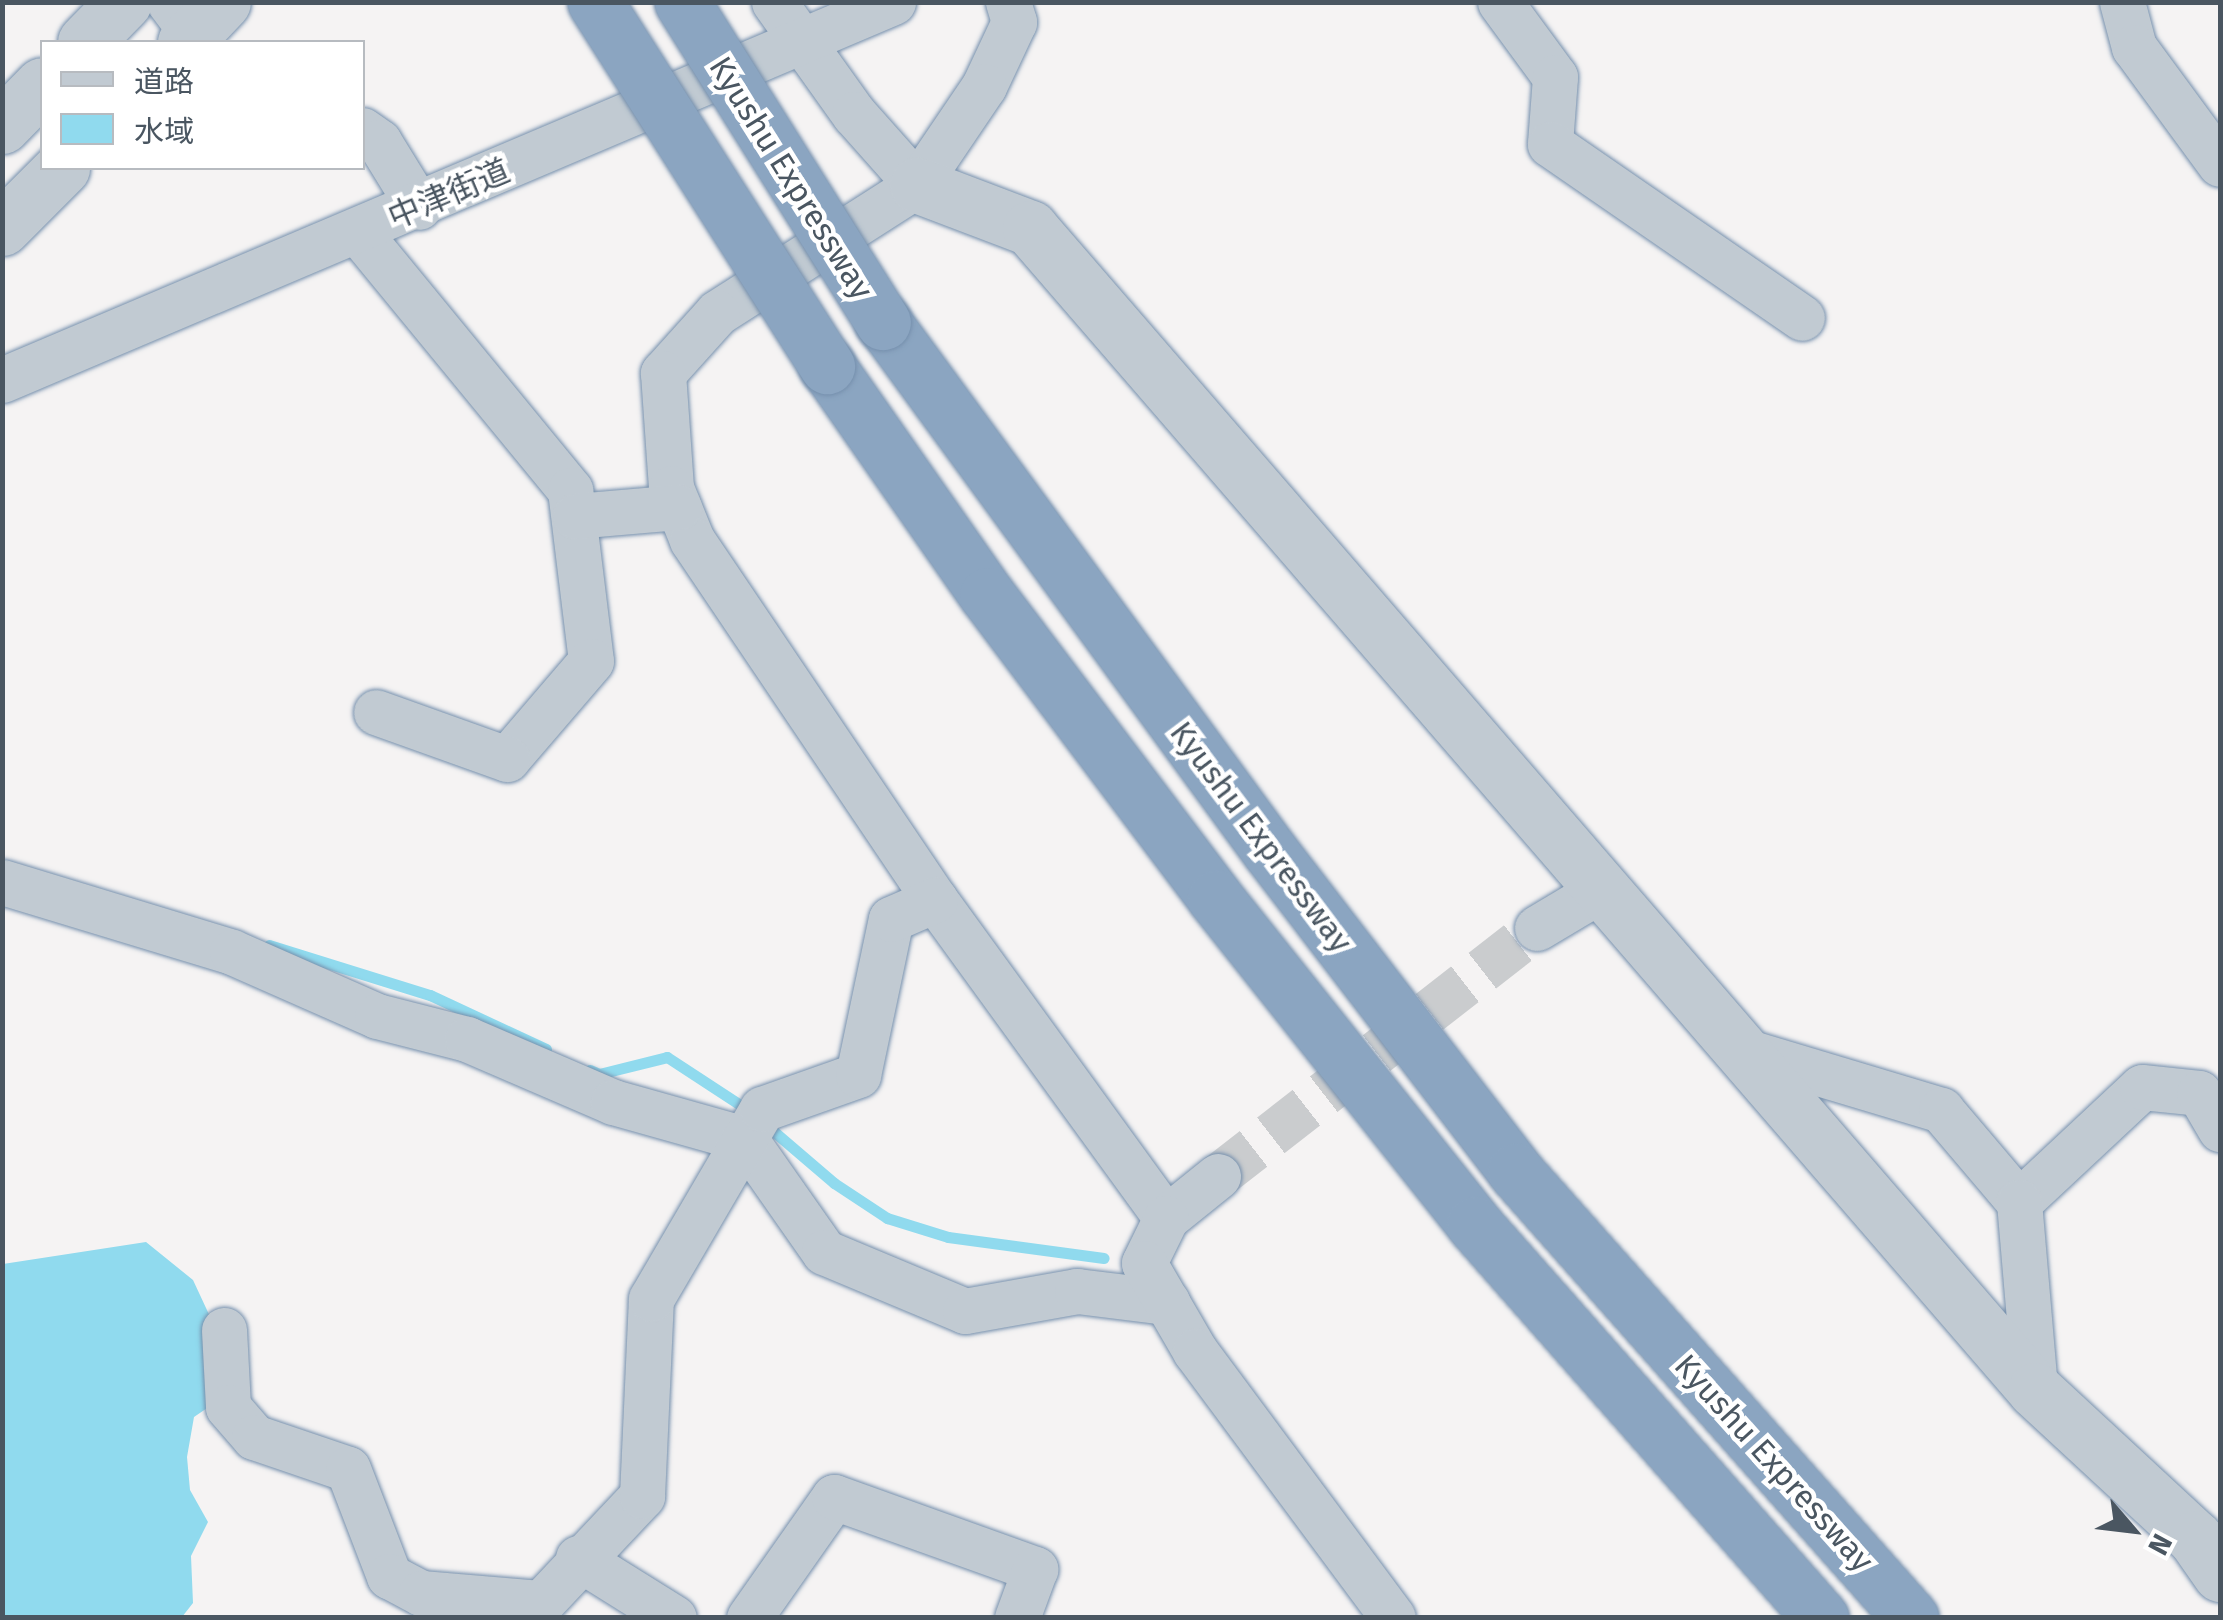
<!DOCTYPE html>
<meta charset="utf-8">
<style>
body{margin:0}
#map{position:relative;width:2223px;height:1620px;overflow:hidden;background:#f5f3f3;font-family:"Fira Sans","Noto Sans JP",sans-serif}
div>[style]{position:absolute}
.water>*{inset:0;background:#90daee}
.stream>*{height:11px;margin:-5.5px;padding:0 5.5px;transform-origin:5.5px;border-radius:5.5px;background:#90daee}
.minor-tunnel>*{height:45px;margin-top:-22.5px;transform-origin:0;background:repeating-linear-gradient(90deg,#caccce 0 45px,transparent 0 67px)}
.roads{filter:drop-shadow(0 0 2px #7690ad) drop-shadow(0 0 2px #7690ad)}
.minor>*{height:45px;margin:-22.5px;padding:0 22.5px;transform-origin:22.5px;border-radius:22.5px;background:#c1cad2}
.tertiary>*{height:55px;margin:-27.5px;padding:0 27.5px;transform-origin:27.5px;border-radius:27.5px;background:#c1cad2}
.motorway>*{height:55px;margin:-27.5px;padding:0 27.5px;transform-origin:27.5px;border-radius:27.5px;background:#8ba5c1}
.bridges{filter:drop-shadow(0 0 2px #7690ad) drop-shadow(0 0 2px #7690ad)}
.motorway-bridge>*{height:55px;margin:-27.5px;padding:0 27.5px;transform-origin:27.5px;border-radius:27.5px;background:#8ba5c1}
span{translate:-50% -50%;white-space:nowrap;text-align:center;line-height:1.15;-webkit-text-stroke:9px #fff;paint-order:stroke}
.street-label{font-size:32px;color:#4a5661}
.frame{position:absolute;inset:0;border:5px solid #4a5661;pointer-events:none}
.legend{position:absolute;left:40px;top:40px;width:325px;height:130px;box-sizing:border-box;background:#fff;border:2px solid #b7bbc0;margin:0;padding:12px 18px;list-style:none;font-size:30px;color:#4a5661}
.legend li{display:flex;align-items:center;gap:20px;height:50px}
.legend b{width:50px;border:2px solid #b7bbc0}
.north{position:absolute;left:2083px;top:1480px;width:100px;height:100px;-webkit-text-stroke:8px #fff;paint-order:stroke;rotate:118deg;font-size:28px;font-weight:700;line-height:40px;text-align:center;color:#4a5661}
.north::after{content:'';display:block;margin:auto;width:35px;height:45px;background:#4a5661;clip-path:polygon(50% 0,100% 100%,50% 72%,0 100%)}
</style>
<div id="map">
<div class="water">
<div style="clip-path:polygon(146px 1242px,193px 1280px,213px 1323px,216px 1402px,194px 1417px,187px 1457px,190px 1490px,208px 1522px,191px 1556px,193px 1603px,182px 1617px,3px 1618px,3px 1264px)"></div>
</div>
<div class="stream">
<div style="left:269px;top:945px;width:169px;rotate:17.3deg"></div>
<div style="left:430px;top:995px;width:128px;rotate:25deg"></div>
<div style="left:590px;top:1070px;width:10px;rotate:24deg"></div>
<div style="left:599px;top:1074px;width:70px;rotate:-14deg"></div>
<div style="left:667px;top:1057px;width:100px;rotate:33.2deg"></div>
<div style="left:765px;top:1124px;width:91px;rotate:40.5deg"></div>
<div style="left:834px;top:1183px;width:64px;rotate:33.4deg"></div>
<div style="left:887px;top:1218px;width:64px;rotate:17.3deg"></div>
<div style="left:948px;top:1237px;width:157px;rotate:7.7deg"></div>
</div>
<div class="minor-tunnel">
<div style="left:1218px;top:1176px;width:404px;rotate:-37.9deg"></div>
</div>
<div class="roads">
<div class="minor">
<div style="left:169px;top:2px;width:50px;rotate:53.1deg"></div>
<div style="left:774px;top:2px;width:138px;rotate:54.5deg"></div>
<div style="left:854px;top:114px;width:95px;rotate:48.4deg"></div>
<div style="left:1008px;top:2px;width:21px;rotate:73deg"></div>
<div style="left:1014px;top:22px;width:71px;rotate:115.1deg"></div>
<div style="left:984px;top:86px;width:120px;rotate:124.1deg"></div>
<div style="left:917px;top:185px;width:237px;rotate:147.4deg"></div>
<div style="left:717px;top:313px;width:81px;rotate:132deg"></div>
<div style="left:663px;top:373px;width:115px;rotate:86deg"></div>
<div style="left:671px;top:488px;width:56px;rotate:68deg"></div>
<div style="left:692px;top:540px;width:434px;rotate:56deg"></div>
<div style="left:935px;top:900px;width:393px;rotate:54deg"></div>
<div style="left:1500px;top:2px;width:93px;rotate:53.7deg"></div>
<div style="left:1555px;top:77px;width:67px;rotate:94.3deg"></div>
<div style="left:1550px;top:144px;width:306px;rotate:34.6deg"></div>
<div style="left:2122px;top:2px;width:47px;rotate:75.1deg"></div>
<div style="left:2134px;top:47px;width:145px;rotate:53.7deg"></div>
<div style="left:362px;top:130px;width:21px;rotate:35deg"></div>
<div style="left:379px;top:142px;width:76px;rotate:58.4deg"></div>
<div style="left:359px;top:233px;width:333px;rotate:50.6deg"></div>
<div style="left:570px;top:490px;width:172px;rotate:83deg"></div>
<div style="left:591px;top:661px;width:129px;rotate:130.6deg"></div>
<div style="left:507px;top:759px;width:139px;rotate:-160.3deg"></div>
<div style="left:2px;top:380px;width:968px;rotate:-22.99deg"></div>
<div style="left:575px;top:516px;width:104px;rotate:-4.9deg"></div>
<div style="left:2px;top:882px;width:240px;rotate:16.9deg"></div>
<div style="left:232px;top:952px;width:158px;rotate:23.8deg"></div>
<div style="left:377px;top:1016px;width:93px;rotate:14.3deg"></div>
<div style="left:467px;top:1039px;width:159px;rotate:23.3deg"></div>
<div style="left:613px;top:1102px;width:137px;rotate:15.7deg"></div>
<div style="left:745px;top:1139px;width:138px;rotate:55deg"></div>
<div style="left:824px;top:1252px;width:153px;rotate:22.7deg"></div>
<div style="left:965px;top:1311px;width:114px;rotate:-10.1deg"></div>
<div style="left:1077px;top:1291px;width:91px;rotate:7deg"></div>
<div style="left:1537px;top:928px;width:78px;rotate:-30.8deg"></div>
<div style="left:1748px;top:1052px;width:202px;rotate:16.7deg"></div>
<div style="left:1941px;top:1110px;width:121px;rotate:49.7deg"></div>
<div style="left:2019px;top:1202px;width:168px;rotate:-43.1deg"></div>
<div style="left:2142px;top:1087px;width:57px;rotate:6deg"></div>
<div style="left:2199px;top:1093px;width:42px;rotate:59.7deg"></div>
<div style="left:1218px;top:1176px;width:67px;rotate:141.1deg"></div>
<div style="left:1166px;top:1218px;width:50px;rotate:116.1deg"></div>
<div style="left:1144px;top:1263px;width:102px;rotate:59.9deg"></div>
<div style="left:1195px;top:1351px;width:332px;rotate:53.4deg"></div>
<div style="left:2019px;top:1202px;width:189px;rotate:85.1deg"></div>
<div style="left:224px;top:1330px;width:77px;rotate:87deg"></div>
<div style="left:228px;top:1407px;width:40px;rotate:49deg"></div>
<div style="left:254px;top:1437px;width:99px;rotate:18.8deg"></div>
<div style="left:348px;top:1469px;width:115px;rotate:69deg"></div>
<div style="left:389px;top:1576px;width:36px;rotate:28deg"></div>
<div style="left:421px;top:1593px;width:119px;rotate:4.8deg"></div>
<div style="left:578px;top:1558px;width:113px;rotate:32deg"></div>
<div style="left:527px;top:1618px;width:168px;rotate:-46.7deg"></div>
<div style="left:642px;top:1496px;width:197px;rotate:-87.4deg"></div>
<div style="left:651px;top:1299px;width:220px;rotate:-59.7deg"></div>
<div style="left:762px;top:1109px;width:102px;rotate:-19.5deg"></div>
<div style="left:858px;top:1075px;width:159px;rotate:-78.1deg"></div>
<div style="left:891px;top:919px;width:48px;rotate:-23.4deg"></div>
<div style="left:749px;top:1618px;width:148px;rotate:-54.9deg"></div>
<div style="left:834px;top:1497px;width:214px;rotate:19.7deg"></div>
<div style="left:1035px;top:1569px;width:52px;rotate:110.2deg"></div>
</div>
<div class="tertiary">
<div style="left:85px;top:42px;width:56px;rotate:-45.7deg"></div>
<div style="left:185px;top:42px;width:55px;rotate:-46.5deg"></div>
<div style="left:2px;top:126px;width:57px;rotate:-45.7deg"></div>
<div style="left:917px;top:185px;width:121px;rotate:20.8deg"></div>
<div style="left:1030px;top:228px;width:1536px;rotate:49.14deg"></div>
<div style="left:2035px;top:1390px;width:218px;rotate:42.8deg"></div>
<div style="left:2195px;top:1538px;width:44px;rotate:55.2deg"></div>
<div style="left:2px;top:228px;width:85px;rotate:-45deg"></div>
</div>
<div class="motorway">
<div style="left:883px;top:322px;width:654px;rotate:53.83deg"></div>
<div style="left:1269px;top:850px;width:404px;rotate:52.5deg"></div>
<div style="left:1515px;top:1171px;width:597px;rotate:48.46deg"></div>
<div style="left:827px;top:366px;width:279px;rotate:55.1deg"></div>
<div style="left:987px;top:595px;width:379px;rotate:53deg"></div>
<div style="left:1215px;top:898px;width:416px;rotate:51.5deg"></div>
<div style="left:1474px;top:1224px;width:525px;rotate:48.63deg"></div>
</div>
</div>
<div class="bridges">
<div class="motorway-bridge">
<div style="left:595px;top:2px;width:432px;rotate:57.5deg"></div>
<div style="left:682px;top:2px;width:378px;rotate:57.9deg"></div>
</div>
</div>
<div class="street-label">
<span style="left:791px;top:178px;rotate:58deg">Kyushu Expressway</span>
<span style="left:449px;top:194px;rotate:-23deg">中津街道</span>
<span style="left:1261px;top:837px;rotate:53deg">Kyushu Expressway</span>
<span style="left:1774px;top:1463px;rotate:48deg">Kyushu Expressway</span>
</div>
<div class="frame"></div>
<ul class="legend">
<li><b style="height:12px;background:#c1cad2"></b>道路</li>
<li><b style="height:28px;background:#90daee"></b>水域</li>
</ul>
<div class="north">N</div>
</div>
